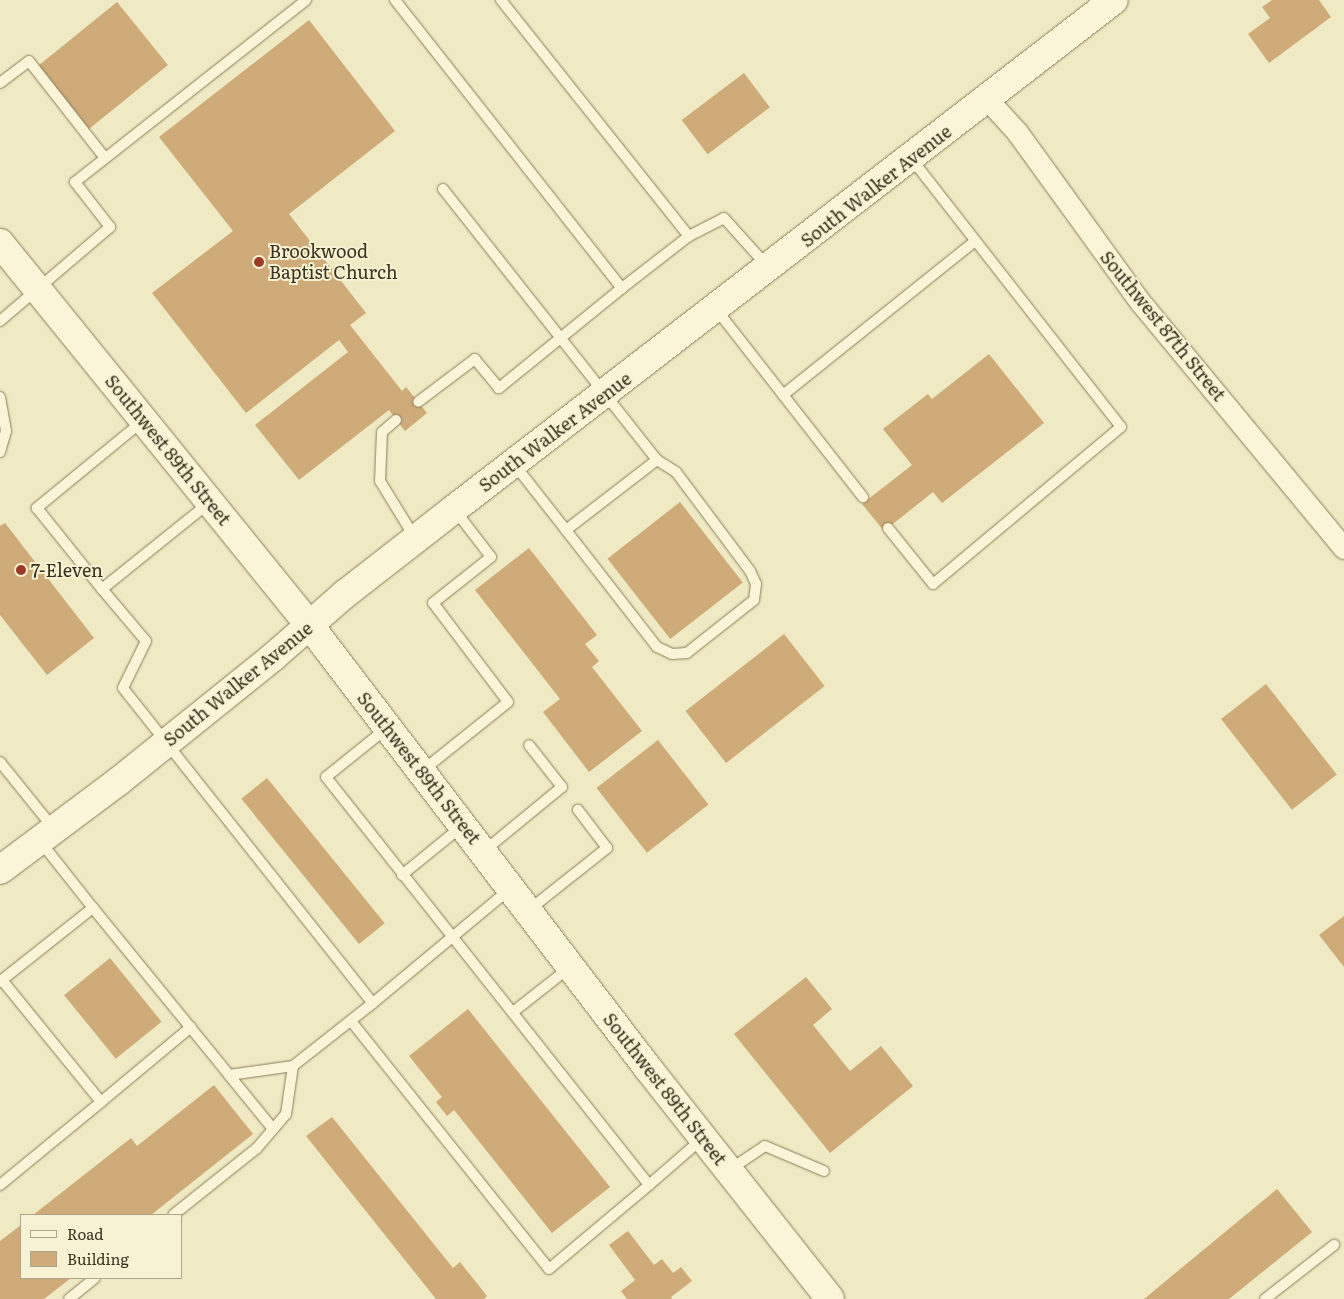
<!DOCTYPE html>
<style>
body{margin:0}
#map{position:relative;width:1344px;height:1299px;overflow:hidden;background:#efeac4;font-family:Literata,serif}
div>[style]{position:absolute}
.building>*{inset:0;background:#ceab79;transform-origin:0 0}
.roads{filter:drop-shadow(0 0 1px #8b7c5a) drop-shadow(0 0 1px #8b7c5a)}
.service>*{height:10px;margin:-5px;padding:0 5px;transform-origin:5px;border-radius:5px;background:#faf5d8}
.minor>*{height:21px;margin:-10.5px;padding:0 10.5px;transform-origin:10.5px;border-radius:10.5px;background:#faf5d8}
.secondary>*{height:28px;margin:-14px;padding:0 14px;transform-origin:14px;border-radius:14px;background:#faf5d8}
.dots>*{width:14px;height:14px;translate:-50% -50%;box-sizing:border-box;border:2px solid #f7f2d4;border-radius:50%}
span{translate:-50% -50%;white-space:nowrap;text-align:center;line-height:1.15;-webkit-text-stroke:4px #f7f2d4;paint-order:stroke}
.street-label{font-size:18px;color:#3a311e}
.poi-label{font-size:18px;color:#3a311e}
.left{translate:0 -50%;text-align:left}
.legend{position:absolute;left:20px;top:1214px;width:162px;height:65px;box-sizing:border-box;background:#f7f2d4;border:1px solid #aba58b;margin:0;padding:6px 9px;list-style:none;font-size:15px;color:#3a311e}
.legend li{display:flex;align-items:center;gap:10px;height:25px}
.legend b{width:25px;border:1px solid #aba58b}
</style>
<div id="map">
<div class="building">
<div style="clip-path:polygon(1272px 0,1319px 0,1331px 17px,1269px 63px,1248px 34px,1270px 18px,1262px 7px)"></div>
<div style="left:117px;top:2px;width:81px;height:106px;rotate:51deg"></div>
<div style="clip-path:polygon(309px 20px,395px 131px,289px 214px,366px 313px,350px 325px,402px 391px,406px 387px,427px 413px,405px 431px,389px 410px,299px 480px,255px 425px,348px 352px,339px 340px,246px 413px,152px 293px,233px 231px,159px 137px)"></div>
<div style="left:744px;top:73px;width:43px;height:78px;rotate:53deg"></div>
<div style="clip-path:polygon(989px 354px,1044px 423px,942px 503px,933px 492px,884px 531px,862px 504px,912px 465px,883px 429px,928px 394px,932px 399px)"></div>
<div style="left:680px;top:502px;width:102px;height:92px;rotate:52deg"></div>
<div style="clip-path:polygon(5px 523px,94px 638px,47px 675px,0 615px,0 526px)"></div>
<div style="clip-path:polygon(529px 548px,597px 635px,585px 644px,599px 661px,592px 667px,642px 731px,589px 772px,543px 712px,560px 699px,475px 590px)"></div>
<div style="left:784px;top:634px;width:66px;height:125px;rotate:52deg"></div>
<div style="left:1266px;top:684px;width:115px;height:57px;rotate:52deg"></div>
<div style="left:658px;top:740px;width:82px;height:78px;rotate:52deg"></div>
<div style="left:267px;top:778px;width:187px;height:33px;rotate:51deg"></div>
<div style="clip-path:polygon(1344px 916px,1344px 967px,1319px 935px)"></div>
<div style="left:110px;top:958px;width:82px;height:59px;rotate:51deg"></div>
<div style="clip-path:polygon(806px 977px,832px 1009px,813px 1025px,850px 1071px,881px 1046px,913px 1086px,830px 1153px,734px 1034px)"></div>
<div style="clip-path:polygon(468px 1009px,610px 1187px,552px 1233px,454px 1110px,447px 1116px,436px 1102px,442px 1097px,409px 1056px)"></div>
<div style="clip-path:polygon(214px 1085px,253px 1134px,151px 1215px,33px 1215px,131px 1138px,137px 1146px)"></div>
<div style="clip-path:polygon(332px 1117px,453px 1268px,460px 1262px,487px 1296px,484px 1299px,436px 1299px,306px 1136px)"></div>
<div style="clip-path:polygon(1277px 1189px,1312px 1232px,1229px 1299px,1144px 1299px)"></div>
<div style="clip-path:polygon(21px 1225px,21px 1278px,71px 1278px,44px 1299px,0 1299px,0 1241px)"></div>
<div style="clip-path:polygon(628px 1231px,654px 1265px,662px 1259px,673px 1273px,681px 1267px,692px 1281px,671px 1297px,672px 1299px,627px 1299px,621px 1291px,635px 1280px,609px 1245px)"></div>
</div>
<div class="roads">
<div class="service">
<div style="left:395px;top:0;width:367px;rotate:51.8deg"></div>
<div style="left:622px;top:288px;width:159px;rotate:140.9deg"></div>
<div style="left:499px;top:388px;width:38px;rotate:-130deg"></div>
<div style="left:475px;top:359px;width:71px;rotate:143deg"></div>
<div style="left:501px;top:0;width:302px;rotate:51.5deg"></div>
<div style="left:0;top:83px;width:36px;rotate:-37deg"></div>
<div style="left:29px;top:61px;width:123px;rotate:51.9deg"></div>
<div style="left:443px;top:189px;width:345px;rotate:51.7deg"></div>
<div style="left:657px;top:460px;width:22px;rotate:32deg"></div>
<div style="left:676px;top:472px;width:124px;rotate:53.2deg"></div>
<div style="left:750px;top:571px;width:14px;rotate:65deg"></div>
<div style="left:756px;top:584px;width:16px;rotate:97deg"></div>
<div style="left:754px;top:600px;width:85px;rotate:141.7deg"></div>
<div style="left:687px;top:653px;width:15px;rotate:176deg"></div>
<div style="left:672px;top:654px;width:17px;rotate:-155deg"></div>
<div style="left:657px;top:647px;width:148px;rotate:-127.9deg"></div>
<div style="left:622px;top:288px;width:85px;rotate:-37.8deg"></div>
<div style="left:689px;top:236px;width:39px;rotate:-27deg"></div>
<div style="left:724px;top:218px;width:64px;rotate:48.1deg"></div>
<div style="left:716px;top:309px;width:239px;rotate:52deg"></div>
<div style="left:0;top:321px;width:145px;rotate:-40.5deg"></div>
<div style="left:110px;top:227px;width:57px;rotate:-127.9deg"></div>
<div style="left:75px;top:182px;width:294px;rotate:-38.2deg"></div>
<div style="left:783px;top:395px;width:246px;rotate:-38.7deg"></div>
<div style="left:0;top:397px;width:35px;rotate:80deg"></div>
<div style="left:6px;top:431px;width:22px;rotate:106deg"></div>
<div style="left:144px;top:420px;width:139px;rotate:140.6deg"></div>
<div style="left:37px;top:508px;width:104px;rotate:51.3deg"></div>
<div style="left:102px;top:589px;width:137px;rotate:-38.8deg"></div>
<div style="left:396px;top:420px;width:18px;rotate:139deg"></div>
<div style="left:382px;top:432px;width:49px;rotate:92.3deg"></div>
<div style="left:380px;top:481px;width:67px;rotate:58.4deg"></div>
<div style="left:514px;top:464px;width:84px;rotate:51.8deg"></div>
<div style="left:566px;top:530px;width:115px;rotate:-37.6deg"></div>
<div style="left:888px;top:528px;width:72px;rotate:51.2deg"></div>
<div style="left:933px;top:584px;width:245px;rotate:-39.9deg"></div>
<div style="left:1121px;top:427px;width:341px;rotate:-128deg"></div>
<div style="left:102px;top:589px;width:68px;rotate:49.8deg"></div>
<div style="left:146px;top:641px;width:52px;rotate:116.1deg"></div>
<div style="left:123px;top:688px;width:402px;rotate:51.6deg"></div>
<div style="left:373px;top:1003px;width:102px;rotate:141.8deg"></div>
<div style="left:293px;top:1066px;width:49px;rotate:98.3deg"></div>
<div style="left:286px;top:1114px;width:45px;rotate:130.5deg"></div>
<div style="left:257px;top:1148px;width:107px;rotate:141.4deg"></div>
<div style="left:387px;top:728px;width:78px;rotate:141.2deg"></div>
<div style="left:326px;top:777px;width:520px;rotate:51.63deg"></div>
<div style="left:649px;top:1185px;width:72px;rotate:-41deg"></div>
<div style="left:0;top:762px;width:86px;rotate:51.1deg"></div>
<div style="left:422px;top:771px;width:110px;rotate:-38.7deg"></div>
<div style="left:508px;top:702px;width:124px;rotate:-127.1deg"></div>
<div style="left:433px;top:603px;width:74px;rotate:-38.4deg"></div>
<div style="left:491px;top:557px;width:59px;rotate:-127.5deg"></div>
<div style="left:484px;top:851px;width:101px;rotate:-39.4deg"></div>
<div style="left:562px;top:787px;width:53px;rotate:-128.2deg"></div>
<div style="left:402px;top:875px;width:77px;rotate:-39.2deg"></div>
<div style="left:93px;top:908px;width:215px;rotate:50.8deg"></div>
<div style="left:229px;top:1075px;width:65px;rotate:-8deg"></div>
<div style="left:529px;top:910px;width:100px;rotate:-38.5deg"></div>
<div style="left:607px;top:848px;width:48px;rotate:-127.3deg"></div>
<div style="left:2px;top:980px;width:116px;rotate:-38.4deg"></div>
<div style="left:93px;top:908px;width:85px;rotate:-128.3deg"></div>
<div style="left:0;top:982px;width:3px;rotate:-45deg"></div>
<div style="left:2px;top:980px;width:157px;rotate:50.9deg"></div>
<div style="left:101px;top:1102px;width:131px;rotate:140.6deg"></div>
<div style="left:373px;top:1003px;width:178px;rotate:-39.8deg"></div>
<div style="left:513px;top:1012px;width:71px;rotate:-38.2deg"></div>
<div style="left:351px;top:1021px;width:317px;rotate:51.4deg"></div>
<div style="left:549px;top:1269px;width:131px;rotate:-40deg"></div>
<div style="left:229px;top:1075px;width:70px;rotate:50.8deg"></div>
<div style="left:101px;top:1102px;width:117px;rotate:-39.8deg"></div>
<div style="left:729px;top:1170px;width:43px;rotate:-33.7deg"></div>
<div style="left:765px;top:1146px;width:64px;rotate:23deg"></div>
<div style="left:69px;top:1299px;width:33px;rotate:-39deg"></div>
<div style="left:1265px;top:1299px;width:88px;rotate:-38deg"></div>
</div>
<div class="minor">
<div style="left:987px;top:99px;width:45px;rotate:47.7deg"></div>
<div style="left:1017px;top:132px;width:211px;rotate:54.1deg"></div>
<div style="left:1141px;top:303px;width:318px;rotate:50.4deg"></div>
</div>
<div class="secondary">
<div style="left:0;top:243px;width:493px;rotate:51deg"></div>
<div style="left:310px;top:626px;width:555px;rotate:52.61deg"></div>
<div style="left:647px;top:1067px;width:295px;rotate:51.7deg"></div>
<div style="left:0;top:870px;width:149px;rotate:-36.8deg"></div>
<div style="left:119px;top:781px;width:198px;rotate:-38.8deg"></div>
<div style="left:273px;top:657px;width:96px;rotate:-41.2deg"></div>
<div style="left:345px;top:594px;width:138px;rotate:-37.9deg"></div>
<div style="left:454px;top:509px;width:833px;rotate:-37.64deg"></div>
</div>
</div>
<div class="dots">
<div style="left:259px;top:262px;background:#9b3a28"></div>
<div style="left:21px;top:570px;background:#9b3a28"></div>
</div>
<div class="street-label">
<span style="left:876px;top:186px;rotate:-38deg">South Walker Avenue</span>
<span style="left:1163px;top:326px;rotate:51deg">Southwest 87th Street</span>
<span style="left:555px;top:432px;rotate:-37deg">South Walker Avenue</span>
<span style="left:168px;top:450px;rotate:51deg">Southwest 89th Street</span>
<span style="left:238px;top:684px;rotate:-39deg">South Walker Avenue</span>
<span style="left:419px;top:768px;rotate:52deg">Southwest 89th Street</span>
<span style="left:665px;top:1089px;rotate:52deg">Southwest 89th Street</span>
</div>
<div class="poi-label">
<span class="left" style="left:269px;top:262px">Brookwood<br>Baptist Church</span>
<span class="left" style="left:31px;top:570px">7-Eleven</span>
</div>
<ul class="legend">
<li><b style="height:6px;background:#faf5d8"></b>Road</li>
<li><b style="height:14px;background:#ceab79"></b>Building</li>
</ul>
</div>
